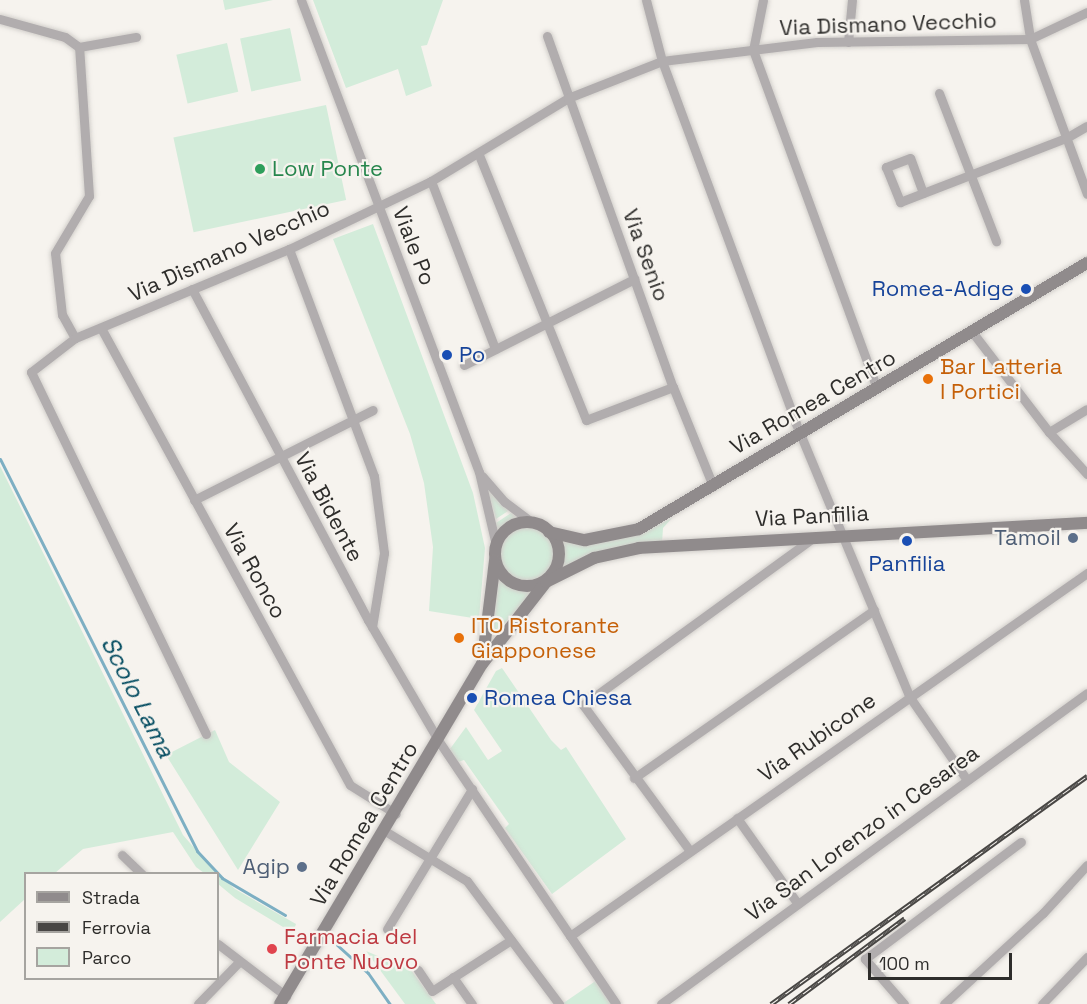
<!DOCTYPE html>
<style>
body{margin:0}
#map{position:relative;width:1087px;height:1004px;overflow:hidden;background:#f6f3ee;font-family:"Space Grotesk",sans-serif}
div>[style]{position:absolute}
.green>*{inset:0;background:#d3ecda;transform-origin:0 0}
.round{border-radius:50%}
.stream>*{height:3px;margin:-1.5px;padding:0 1.5px;transform-origin:1.5px;border-radius:1.5px;background:#7dafc3}
.roads{filter:drop-shadow(0 0 2px #d2cfcb) drop-shadow(0 0 2px #d2cfcb)}
.street>*{height:9px;margin:-4.5px;padding:0 4.5px;transform-origin:4.5px;border-radius:4.5px;background:#b1adae}
.secondary>*{height:12px;margin:-6px;padding:0 6px;transform-origin:6px;border-radius:6px;background:#908b8c}
.secondary>.ring{margin:-6px;padding:0;box-sizing:content-box;background:none;border:12px solid #908b8c;border-radius:50%}
.rail>*{height:5px;margin-top:-2.5px;transform-origin:0;background:repeating-linear-gradient(90deg,#f6f3ee 0 9px,#484644 0 18px);box-sizing:border-box;border-block:2px solid #484644}
.dots>*{width:16px;height:16px;translate:-50% -50%;box-sizing:border-box;border:3px solid #f6f3ee;border-radius:50%}
span{translate:-50% -50%;white-space:nowrap;text-align:center;line-height:1.15;-webkit-text-stroke:4.5px #f6f3ee;paint-order:stroke}
.street-label{font-size:22px;color:#2e2d2b}
.leisure-label{font-size:22px;color:#27864d}
.left{translate:0 -50%;text-align:left}
.transit-label{font-size:22px;color:#164399}
.right{translate:-100% -50%;text-align:right}
.food-label{font-size:22px;color:#c56008}
.service-label{font-size:22px;color:#4e5e75}
.health-label{font-size:22px;color:#be3a42}
.water-label{font-size:24px;color:#004a5f;font-style:italic}
.legend{position:absolute;left:24px;top:872px;width:195px;height:108px;box-sizing:border-box;background:#f6f3ee;border:2px solid #a6a4a0;margin:0;padding:8px 10px;list-style:none;font-size:18px;color:#2e2d2b}
.legend li{display:flex;align-items:center;gap:12px;height:30px}
.legend b{width:30px;border:2px solid #a6a4a0}
.scale{position:absolute;left:868px;top:953px;width:144px;height:27px;box-sizing:border-box;border:3px solid #2e2d2b;border-top:0;padding-left:8px;font-size:18px;line-height:21px;white-space:nowrap;color:#2e2d2b;-webkit-text-stroke:4px #f6f3ee;paint-order:stroke}
</style>
<div id="map">
<div class="green">
<div style="clip-path:polygon(223px 0,273px 0,225px 10px)"></div>
<div style="clip-path:polygon(313px 0,443px 0,427px 45px,421px 46px,432px 86px,406px 96px,398px 69px,346px 88px)"></div>
<div style="left:290px;top:28px;width:54px;height:51px;rotate:78deg"></div>
<div style="left:227px;top:43px;width:50px;height:52px;rotate:77deg"></div>
<div style="left:326px;top:105px;width:97px;height:156px;rotate:78deg"></div>
<div style="clip-path:polygon(373px 224px,473px 493px,485px 548px,479px 619px,429px 611px,433px 547px,424px 483px,410px 434px,333px 239px)"></div>
<div style="clip-path:polygon(0 466px,183px 835px,216px 873px,204px 873px,196px 867px,173px 832px,83px 849px,55px 873px,26px 874px,25px 899px,0 922px)"></div>
<div style="clip-path:polygon(487px 487px,508px 511px,496px 519px,492px 505px)"></div>
<div style="clip-path:polygon(511px 513px,519px 519px,497px 533px,496px 523px)"></div>
<div style="clip-path:polygon(672px 518px,663px 528px,662px 543px,557px 572px,562px 553px,558px 538px,596px 544px,639px 534px)"></div>
<div class="round" style="left:499px;top:526px;width:56px;height:56px"></div>
<div style="clip-path:polygon(499px 579px,520px 590px,535px 589px,496px 633px,493px 630px)"></div>
<div style="clip-path:polygon(502px 668px,551px 740px,561px 750px,566px 747px,626px 839px,552px 894px,505px 828px,509px 824px,464px 760px,458px 762px,450px 749px,466px 727px,488px 760px,502px 751px,474px 710px,496px 671px)"></div>
<div style="clip-path:polygon(215px 730px,229px 762px,280px 802px,238px 870px,166px 755px)"></div>
<div style="clip-path:polygon(218px 874px,235px 889px,296px 924px,293px 933px,235px 898px,218px 884px)"></div>
<div style="clip-path:polygon(366px 951px,411px 970px,436px 1004px,405px 1004px)"></div>
<div style="clip-path:polygon(597px 980px,614px 1004px,562px 1004px)"></div>
</div>
<div class="stream">
<div style="left:0;top:459px;width:439px;rotate:63.3deg"></div>
<div style="left:197px;top:851px;width:37px;rotate:47deg"></div>
<div style="left:222px;top:878px;width:73px;rotate:30.4deg"></div>
<div style="left:336px;top:944px;width:43px;rotate:42.2deg"></div>
<div style="left:368px;top:973px;width:38px;rotate:55deg"></div>
</div>
<div class="roads">
<div class="street">
<div style="left:301px;top:0;width:504px;rotate:69.34deg"></div>
<div style="left:479px;top:472px;width:75px;rotate:76.9deg"></div>
<div style="left:646px;top:0;width:63px;rotate:75.3deg"></div>
<div style="left:662px;top:61px;width:387px;rotate:69.7deg"></div>
<div style="left:796px;top:424px;width:295px;rotate:67.4deg"></div>
<div style="left:909px;top:696px;width:102px;rotate:55.4deg"></div>
<div style="left:763px;top:0;width:51px;rotate:101.3deg"></div>
<div style="left:753px;top:50px;width:360px;rotate:69.9deg"></div>
<div style="left:1024px;top:0;width:39px;rotate:81deg"></div>
<div style="left:1030px;top:39px;width:165px;rotate:69.8deg"></div>
<div style="left:0;top:19px;width:67px;rotate:15.5deg"></div>
<div style="left:65px;top:37px;width:17px;rotate:36deg"></div>
<div style="left:79px;top:47px;width:58px;rotate:-10deg"></div>
<div style="left:547px;top:36px;width:373px;rotate:70.3deg"></div>
<div style="left:673px;top:387px;width:107px;rotate:68deg"></div>
<div style="left:848px;top:42px;width:42px;rotate:-84.6deg"></div>
<div style="left:939px;top:93px;width:159px;rotate:68.9deg"></div>
<div style="left:479px;top:155px;width:286px;rotate:68deg"></div>
<div style="left:586px;top:420px;width:93px;rotate:-20.8deg"></div>
<div style="left:431px;top:181px;width:180px;rotate:69.1deg"></div>
<div style="left:923px;top:193px;width:37px;rotate:-110deg"></div>
<div style="left:910px;top:158px;width:26px;rotate:159deg"></div>
<div style="left:886px;top:167px;width:38px;rotate:68deg"></div>
<div style="left:900px;top:202px;width:178px;rotate:-21.1deg"></div>
<div style="left:1066px;top:138px;width:24px;rotate:-30deg"></div>
<div style="left:289px;top:249px;width:242px;rotate:69.5deg"></div>
<div style="left:374px;top:476px;width:78px;rotate:82.6deg"></div>
<div style="left:384px;top:553px;width:75px;rotate:99.2deg"></div>
<div style="left:192px;top:289px;width:375px;rotate:62deg"></div>
<div style="left:368px;top:620px;width:139px;rotate:59.7deg"></div>
<div style="left:438px;top:740px;width:318px;rotate:56deg"></div>
<div style="left:101px;top:328px;width:520px;rotate:61.42deg"></div>
<div style="left:350px;top:785px;width:54px;rotate:32.2deg"></div>
<div style="left:973px;top:333px;width:125px;rotate:52.5deg"></div>
<div style="left:1049px;top:432px;width:57px;rotate:47.9deg"></div>
<div style="left:75px;top:338px;width:26px;rotate:-119deg"></div>
<div style="left:62px;top:315px;width:62px;rotate:-96.4deg"></div>
<div style="left:55px;top:253px;width:66px;rotate:-59.2deg"></div>
<div style="left:89px;top:196px;width:149px;rotate:-93.8deg"></div>
<div style="left:464px;top:365px;width:191px;rotate:-26.8deg"></div>
<div style="left:1049px;top:432px;width:44px;rotate:-31.2deg"></div>
<div style="left:482px;top:476px;width:35px;rotate:49deg"></div>
<div style="left:505px;top:502px;width:35px;rotate:37deg"></div>
<div style="left:194px;top:500px;width:200px;rotate:-26.7deg"></div>
<div style="left:206px;top:734px;width:402px;rotate:-115.8deg"></div>
<div style="left:31px;top:372px;width:56px;rotate:-37.7deg"></div>
<div style="left:75px;top:338px;width:232px;rotate:-22.6deg"></div>
<div style="left:289px;top:249px;width:157px;rotate:-25.6deg"></div>
<div style="left:431px;top:181px;width:160px;rotate:-31.2deg"></div>
<div style="left:568px;top:98px;width:101px;rotate:-21.5deg"></div>
<div style="left:662px;top:61px;width:156px;rotate:-7deg"></div>
<div style="left:817px;top:42px;width:213px;rotate:-0.8deg"></div>
<div style="left:1030px;top:39px;width:63px;rotate:-25.3deg"></div>
<div style="left:634px;top:778px;width:293px;rotate:-35deg"></div>
<div style="left:737px;top:818px;width:105px;rotate:54.7deg"></div>
<div style="left:385px;top:831px;width:96px;rotate:31.4deg"></div>
<div style="left:467px;top:881px;width:154px;rotate:53.2deg"></div>
<div style="left:690px;top:851px;width:181px;rotate:-126.2deg"></div>
<div style="left:583px;top:705px;width:284px;rotate:-36deg"></div>
<div style="left:122px;top:855px;width:28px;rotate:44deg"></div>
<div style="left:387px;top:929px;width:164px;rotate:-58.7deg"></div>
<div style="left:570px;top:936px;width:632px;rotate:-35.07deg"></div>
<div style="left:218px;top:944px;width:86px;rotate:37.4deg"></div>
<div style="left:418px;top:970px;width:25px;rotate:56deg"></div>
<div style="left:432px;top:991px;width:94px;rotate:-32.8deg"></div>
<div style="left:453px;top:977px;width:33px;rotate:55deg"></div>
<div style="left:198px;top:1004px;width:57px;rotate:-45.7deg"></div>
<div style="left:661px;top:1004px;width:527px;rotate:-36.13deg"></div>
<div style="left:904px;top:1004px;width:60px;rotate:-130.9deg"></div>
<div style="left:865px;top:959px;width:195px;rotate:-36.9deg"></div>
<div style="left:944px;top:1004px;width:134px;rotate:-42.6deg"></div>
<div style="left:1043px;top:913px;width:65px;rotate:-47.5deg"></div>
<div style="left:1042px;top:1004px;width:65px;rotate:-46.2deg"></div>
</div>
<div class="secondary">
<div class="ring" style="left:495px;top:522px;width:52px;height:52px"></div>
<div style="left:549px;top:532px;width:37px;rotate:13deg"></div>
<div style="left:585px;top:540px;width:55px;rotate:-11.5deg"></div>
<div style="left:639px;top:529px;width:521px;rotate:-30.7deg"></div>
<div style="left:483px;top:657px;width:97px;rotate:-82.9deg"></div>
<div style="left:280px;top:1004px;width:395px;rotate:-59.3deg"></div>
<div style="left:482px;top:664px;width:104px;rotate:-52deg"></div>
<div style="left:546px;top:582px;width:54px;rotate:-26.6deg"></div>
<div style="left:594px;top:558px;width:46px;rotate:-12.5deg"></div>
<div style="left:639px;top:548px;width:449px;rotate:-3.2deg"></div>
</div>
</div>
<div class="rail">
<div style="left:771px;top:1004px;width:390px;rotate:-35.8deg"></div>
<div style="left:789px;top:1004px;width:144px;rotate:-36.6deg"></div>
</div>
<div class="dots">
<div style="left:260px;top:169px;background:#2e9e5b"></div>
<div style="left:1026px;top:289px;background:#1a4fb4"></div>
<div style="left:447px;top:355px;background:#1a4fb4"></div>
<div style="left:928px;top:379px;background:#e8710a"></div>
<div style="left:1073px;top:538px;background:#5c6f8a"></div>
<div style="left:907px;top:541px;background:#1a4fb4"></div>
<div style="left:459px;top:638px;background:#e8710a"></div>
<div style="left:472px;top:698px;background:#1a4fb4"></div>
<div style="left:302px;top:867px;background:#5c6f8a"></div>
<div style="left:272px;top:949px;background:#e0444e"></div>
</div>
<div class="street-label">
<span style="left:888px;top:24px;rotate:-2deg">Via Dismano Vecchio</span>
<span style="left:414px;top:246px;rotate:69deg">Viale Po</span>
<span style="left:229px;top:251px;rotate:-24deg">Via Dismano Vecchio</span>
<span style="left:646px;top:255px;rotate:70deg">Via Senio</span>
<span style="left:813px;top:402px;rotate:-30deg">Via Romea Centro</span>
<span style="left:329px;top:507px;rotate:62deg">Via Bidente</span>
<span style="left:812px;top:516px;rotate:-3deg">Via Panfilia</span>
<span style="left:255px;top:571px;rotate:61deg">Via Ronco</span>
<span style="left:817px;top:737px;rotate:-35deg">Via Rubicone</span>
<span style="left:364px;top:824px;rotate:-59deg">Via Romea Centro</span>
<span style="left:862px;top:833px;rotate:-36deg">Via San Lorenzo in Cesarea</span>
</div>
<div class="leisure-label">
<span class="left" style="left:272px;top:169px">Low Ponte</span>
</div>
<div class="transit-label">
<span class="right" style="left:1014px;top:289px">Romea-Adige</span>
<span class="left" style="left:459px;top:355px">Po</span>
<span style="left:907px;top:564px">Panfilia</span>
<span class="left" style="left:484px;top:698px">Romea Chiesa</span>
</div>
<div class="food-label">
<span class="left" style="left:940px;top:379px">Bar Latteria<br>I Portici</span>
<span class="left" style="left:471px;top:638px">ITO Ristorante<br>Giapponese</span>
</div>
<div class="service-label">
<span class="right" style="left:1061px;top:538px">Tamoil</span>
<span class="right" style="left:290px;top:867px">Agip</span>
</div>
<div class="health-label">
<span class="left" style="left:284px;top:949px">Farmacia del<br>Ponte Nuovo</span>
</div>
<div class="water-label">
<span style="left:138px;top:697px;rotate:63deg">Scolo Lama</span>
</div>
<ul class="legend">
<li><b style="height:8px;background:#908b8c"></b>Strada</li>
<li><b style="height:8px;background:#484644"></b>Ferrovia</li>
<li><b style="height:16px;background:#d3ecda"></b>Parco</li>
</ul>
<div class="scale">100 m</div>
</div>
